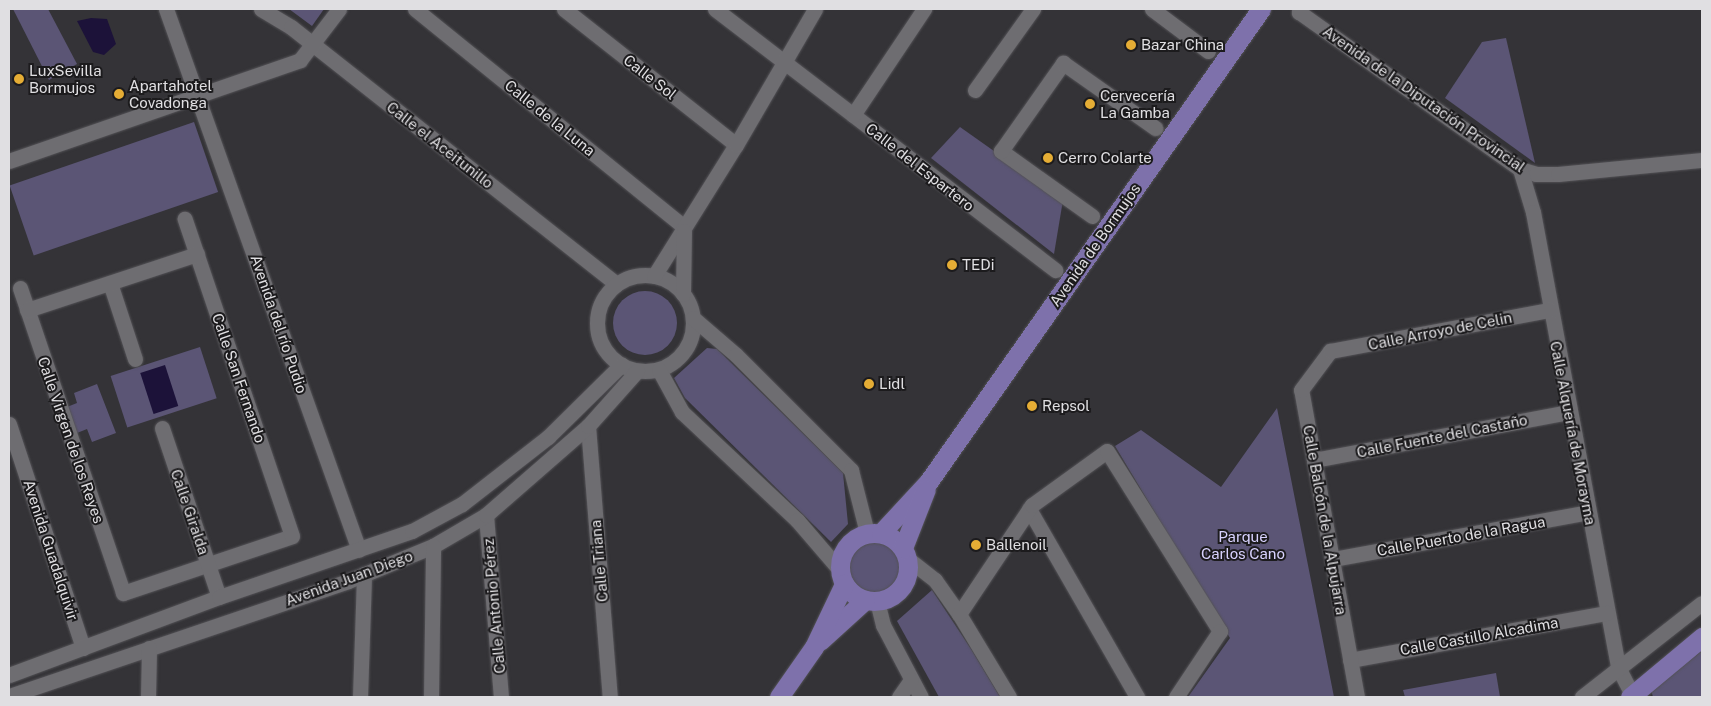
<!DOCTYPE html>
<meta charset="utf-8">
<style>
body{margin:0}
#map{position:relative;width:1711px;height:706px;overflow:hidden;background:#343337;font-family:"Public Sans",sans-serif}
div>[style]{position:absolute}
.green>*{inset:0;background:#5b5575;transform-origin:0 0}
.round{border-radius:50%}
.water>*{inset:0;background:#1c1239;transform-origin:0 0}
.roads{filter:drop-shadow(0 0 1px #535256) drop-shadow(0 0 1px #535256)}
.minor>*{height:15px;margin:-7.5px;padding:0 7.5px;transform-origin:7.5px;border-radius:7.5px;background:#6e6d71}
.minor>.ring{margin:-7.5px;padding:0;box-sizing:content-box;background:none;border:15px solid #6e6d71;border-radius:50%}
.major>*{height:19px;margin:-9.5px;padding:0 9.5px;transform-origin:9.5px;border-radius:9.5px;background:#7e71ab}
.major>.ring{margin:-9.5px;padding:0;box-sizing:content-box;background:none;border:19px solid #7e71ab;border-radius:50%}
.dots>*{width:14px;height:14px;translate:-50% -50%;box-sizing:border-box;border:2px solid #1c1b1d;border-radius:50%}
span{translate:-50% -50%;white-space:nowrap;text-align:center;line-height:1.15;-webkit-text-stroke:4px #1c1b1d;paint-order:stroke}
.poi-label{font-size:15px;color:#e0dfe2}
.left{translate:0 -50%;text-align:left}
.street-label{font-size:15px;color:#e0dfe2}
.park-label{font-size:15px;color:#d8d2fe}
.frame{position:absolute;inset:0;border:10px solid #e0dfe2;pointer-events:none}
</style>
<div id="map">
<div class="green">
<div style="clip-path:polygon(13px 9px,48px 9px,77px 64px,49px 80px)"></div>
<div style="clip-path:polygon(289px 9px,324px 9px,312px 26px)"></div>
<div style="clip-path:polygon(1506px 38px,1535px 163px,1445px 98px,1482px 42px)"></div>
<div style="left:194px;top:122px;width:74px;height:195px;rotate:71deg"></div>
<div style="clip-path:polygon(960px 127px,1063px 200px,1054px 254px,931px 158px)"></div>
<div class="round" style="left:613px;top:291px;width:64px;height:64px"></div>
<div style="left:200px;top:347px;width:54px;height:94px;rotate:72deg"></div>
<div style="clip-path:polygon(707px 348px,717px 349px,843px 473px,848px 524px,831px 542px,685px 398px,674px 378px)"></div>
<div style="clip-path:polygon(97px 384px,116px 433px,92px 442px,87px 429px,77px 433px,67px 407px,77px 403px,74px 393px)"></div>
<div style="clip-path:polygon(1277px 408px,1334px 697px,1188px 697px,1230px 638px,1115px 446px,1141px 430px,1221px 487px)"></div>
<div class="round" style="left:847px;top:540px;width:54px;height:54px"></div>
<div style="clip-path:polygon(932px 590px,971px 649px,1000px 697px,939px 697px,897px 621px)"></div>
<div style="clip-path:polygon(1702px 651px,1702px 697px,1653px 697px,1651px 690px)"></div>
<div style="clip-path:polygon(1496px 673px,1500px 697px,1405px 697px,1403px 690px)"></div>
</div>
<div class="water">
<div style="clip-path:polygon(91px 18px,107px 19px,116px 44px,104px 55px,93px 52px,77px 21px)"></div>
<div style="left:165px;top:365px;width:43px;height:26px;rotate:72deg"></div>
</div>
<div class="roads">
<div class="minor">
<div style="left:166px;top:9px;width:574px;rotate:70.37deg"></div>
<div style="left:261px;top:9px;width:35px;rotate:31deg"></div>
<div style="left:291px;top:27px;width:415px;rotate:38.3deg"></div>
<div style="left:415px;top:9px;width:346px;rotate:39deg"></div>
<div style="left:564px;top:9px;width:219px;rotate:38.3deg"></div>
<div style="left:715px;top:9px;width:429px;rotate:37.5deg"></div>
<div style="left:1152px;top:9px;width:70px;rotate:36.9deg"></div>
<div style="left:1301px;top:9px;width:4px;rotate:124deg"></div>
<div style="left:1299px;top:12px;width:271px;rotate:35.4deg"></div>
<div style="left:1520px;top:169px;width:17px;rotate:17deg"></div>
<div style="left:1536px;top:174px;width:22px"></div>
<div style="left:1558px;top:174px;width:145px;rotate:-5.6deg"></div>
<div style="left:975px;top:90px;width:100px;rotate:-54.4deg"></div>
<div style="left:853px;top:115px;width:128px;rotate:-56.2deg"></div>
<div style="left:9px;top:161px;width:308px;rotate:-19.1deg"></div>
<div style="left:300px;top:60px;width:64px;rotate:-52.6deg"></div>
<div style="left:1520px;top:169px;width:45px;rotate:73.2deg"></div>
<div style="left:1533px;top:212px;width:463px;rotate:79.4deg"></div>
<div style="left:1618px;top:667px;width:31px;rotate:63deg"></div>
<div style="left:1092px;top:216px;width:112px;rotate:-144.5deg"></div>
<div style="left:1001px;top:151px;width:108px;rotate:-54.8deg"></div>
<div style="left:1063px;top:63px;width:113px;rotate:35.2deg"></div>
<div class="ring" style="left:597px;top:275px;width:81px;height:81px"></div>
<div style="left:654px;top:276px;width:155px;rotate:-58deg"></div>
<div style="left:736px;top:145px;width:157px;rotate:-59.8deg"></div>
<div style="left:110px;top:283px;width:80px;rotate:71.8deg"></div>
<div style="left:20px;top:288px;width:322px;rotate:71.3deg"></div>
<div style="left:123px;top:593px;width:178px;rotate:-18.6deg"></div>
<div style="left:292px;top:536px;width:335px;rotate:-108.7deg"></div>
<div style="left:683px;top:294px;width:63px;rotate:-89.1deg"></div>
<div style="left:27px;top:310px;width:179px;rotate:-18.2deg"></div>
<div style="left:693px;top:318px;width:57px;rotate:40.7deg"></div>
<div style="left:736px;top:355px;width:163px;rotate:45deg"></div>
<div style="left:851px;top:470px;width:65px;rotate:75.7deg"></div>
<div style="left:659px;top:370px;width:48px;rotate:61.3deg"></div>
<div style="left:682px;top:412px;width:158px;rotate:43.2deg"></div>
<div style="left:797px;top:520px;width:65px;rotate:49.4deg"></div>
<div style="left:9px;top:424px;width:236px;rotate:71.7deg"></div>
<div style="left:588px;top:426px;width:272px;rotate:85.4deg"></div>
<div style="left:162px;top:428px;width:178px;rotate:71.4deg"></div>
<div style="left:1314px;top:460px;width:259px;rotate:-10.7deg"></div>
<div style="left:1029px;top:509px;width:217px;rotate:60.1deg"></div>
<div style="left:486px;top:515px;width:183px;rotate:85.3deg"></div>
<div style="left:908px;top:559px;width:34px;rotate:38deg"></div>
<div style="left:935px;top:580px;width:42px;rotate:54.8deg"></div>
<div style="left:959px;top:614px;width:97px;rotate:58.9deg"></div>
<div style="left:1333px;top:559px;width:259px;rotate:-10.4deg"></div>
<div style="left:877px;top:601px;width:25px;rotate:76deg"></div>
<div style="left:883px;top:625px;width:81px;rotate:62.2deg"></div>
<div style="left:959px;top:614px;width:131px;rotate:-56.2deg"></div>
<div style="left:1032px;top:505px;width:92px;rotate:-35.8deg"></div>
<div style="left:1107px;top:451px;width:213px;rotate:57.9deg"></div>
<div style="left:1220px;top:631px;width:79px;rotate:123.7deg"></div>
<div style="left:1350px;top:660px;width:261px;rotate:-10.4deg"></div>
<div style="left:9px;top:675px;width:224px;rotate:-20.4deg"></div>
<div style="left:219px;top:597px;width:204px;rotate:-18.9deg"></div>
<div style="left:412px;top:531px;width:57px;rotate:-28.4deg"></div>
<div style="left:462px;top:504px;width:109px;rotate:-37.9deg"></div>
<div style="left:548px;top:437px;width:103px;rotate:-44.6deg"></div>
<div style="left:9px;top:696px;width:358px;rotate:-18.7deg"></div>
<div style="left:348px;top:581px;width:92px;rotate:-22.4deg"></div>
<div style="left:433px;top:546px;width:61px;rotate:-30.3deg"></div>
<div style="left:486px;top:515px;width:135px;rotate:-41.1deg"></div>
<div style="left:588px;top:426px;width:74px;rotate:-48.3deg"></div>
<div style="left:148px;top:697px;width:49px;rotate:-88.8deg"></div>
<div style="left:360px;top:697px;width:123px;rotate:-88.1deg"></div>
<div style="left:431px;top:697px;width:151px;rotate:-89.2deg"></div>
<div style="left:899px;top:697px;width:21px;rotate:-55deg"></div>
<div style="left:1357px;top:697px;width:312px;rotate:-100.3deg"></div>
<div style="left:1301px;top:390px;width:49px;rotate:-53.4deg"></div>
<div style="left:1330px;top:351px;width:224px;rotate:-10.6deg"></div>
<div style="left:1582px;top:697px;width:152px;rotate:-38.1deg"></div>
</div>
<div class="major">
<div class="ring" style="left:840px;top:533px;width:49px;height:49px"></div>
<div style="left:881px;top:533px;width:71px;rotate:-47.3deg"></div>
<div style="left:929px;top:481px;width:577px;rotate:-54.88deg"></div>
<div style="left:903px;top:548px;width:63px;rotate:-68.7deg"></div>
<div style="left:820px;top:641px;width:61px;rotate:-42.3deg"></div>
<div style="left:779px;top:697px;width:61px;rotate:-55deg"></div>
<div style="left:814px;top:647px;width:70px;rotate:-64.5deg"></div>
<div style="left:1630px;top:697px;width:94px;rotate:-39.8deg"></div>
</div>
</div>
<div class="dots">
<div style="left:1131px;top:45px;background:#e5ad35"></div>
<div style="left:19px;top:79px;background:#e5ad35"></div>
<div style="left:119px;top:94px;background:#e5ad35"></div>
<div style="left:1090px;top:104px;background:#e5ad35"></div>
<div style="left:1048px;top:158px;background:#e5ad35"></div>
<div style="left:952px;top:265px;background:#e5ad35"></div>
<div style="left:869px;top:384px;background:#e5ad35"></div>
<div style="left:1032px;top:406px;background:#e5ad35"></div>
<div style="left:976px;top:545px;background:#e5ad35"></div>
</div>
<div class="poi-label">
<span class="left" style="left:1141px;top:45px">Bazar China</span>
<span class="left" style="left:29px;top:79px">LuxSevilla<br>Bormujos</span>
<span class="left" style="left:129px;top:94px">Apartahotel<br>Covadonga</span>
<span class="left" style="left:1100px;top:104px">Cervecería<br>La Gamba</span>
<span class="left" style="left:1058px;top:158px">Cerro Colarte</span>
<span class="left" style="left:962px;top:265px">TEDi</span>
<span class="left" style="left:879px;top:384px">Lidl</span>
<span class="left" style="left:1042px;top:406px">Repsol</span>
<span class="left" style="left:986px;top:545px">Ballenoil</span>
</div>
<div class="street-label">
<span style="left:650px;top:77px;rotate:38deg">Calle Sol</span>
<span style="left:1424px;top:99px;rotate:35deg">Avenida de la Diputación Provincial</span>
<span style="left:550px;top:118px;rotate:39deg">Calle de la Luna</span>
<span style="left:440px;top:145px;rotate:38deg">Calle el Aceitunillo</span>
<span style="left:920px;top:167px;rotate:38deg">Calle del Espartero</span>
<span style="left:1095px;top:245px;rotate:-55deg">Avenida de Bormujos</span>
<span style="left:279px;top:324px;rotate:71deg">Avenida del río Pudio</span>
<span style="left:1440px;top:331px;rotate:-11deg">Calle Arroyo de Celin</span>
<span style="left:239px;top:378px;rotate:71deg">Calle San Fernando</span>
<span style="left:1573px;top:433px;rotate:79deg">Calle Alquería de Morayma</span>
<span style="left:1442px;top:436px;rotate:-11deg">Calle Fuente del Castaño</span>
<span style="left:71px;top:440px;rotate:71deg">Calle Virgen de los Reyes</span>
<span style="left:190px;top:512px;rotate:71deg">Calle Giralda</span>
<span style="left:1325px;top:520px;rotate:80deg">Calle Balcón de la Alpujarra</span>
<span style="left:1461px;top:536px;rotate:-10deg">Calle Puerto de la Ragua</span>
<span style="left:51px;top:550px;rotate:72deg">Avenida Guadalquivir</span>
<span style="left:599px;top:561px;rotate:-95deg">Calle Triana</span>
<span style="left:349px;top:578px;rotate:-20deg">Avenida Juan Diego</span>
<span style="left:494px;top:606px;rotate:-95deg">Calle Antonio Pérez</span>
<span style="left:1479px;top:636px;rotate:-10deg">Calle Castillo Alcadima</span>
</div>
<div class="park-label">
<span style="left:1243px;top:545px">Parque<br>Carlos Cano</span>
</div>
<div class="frame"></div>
</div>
